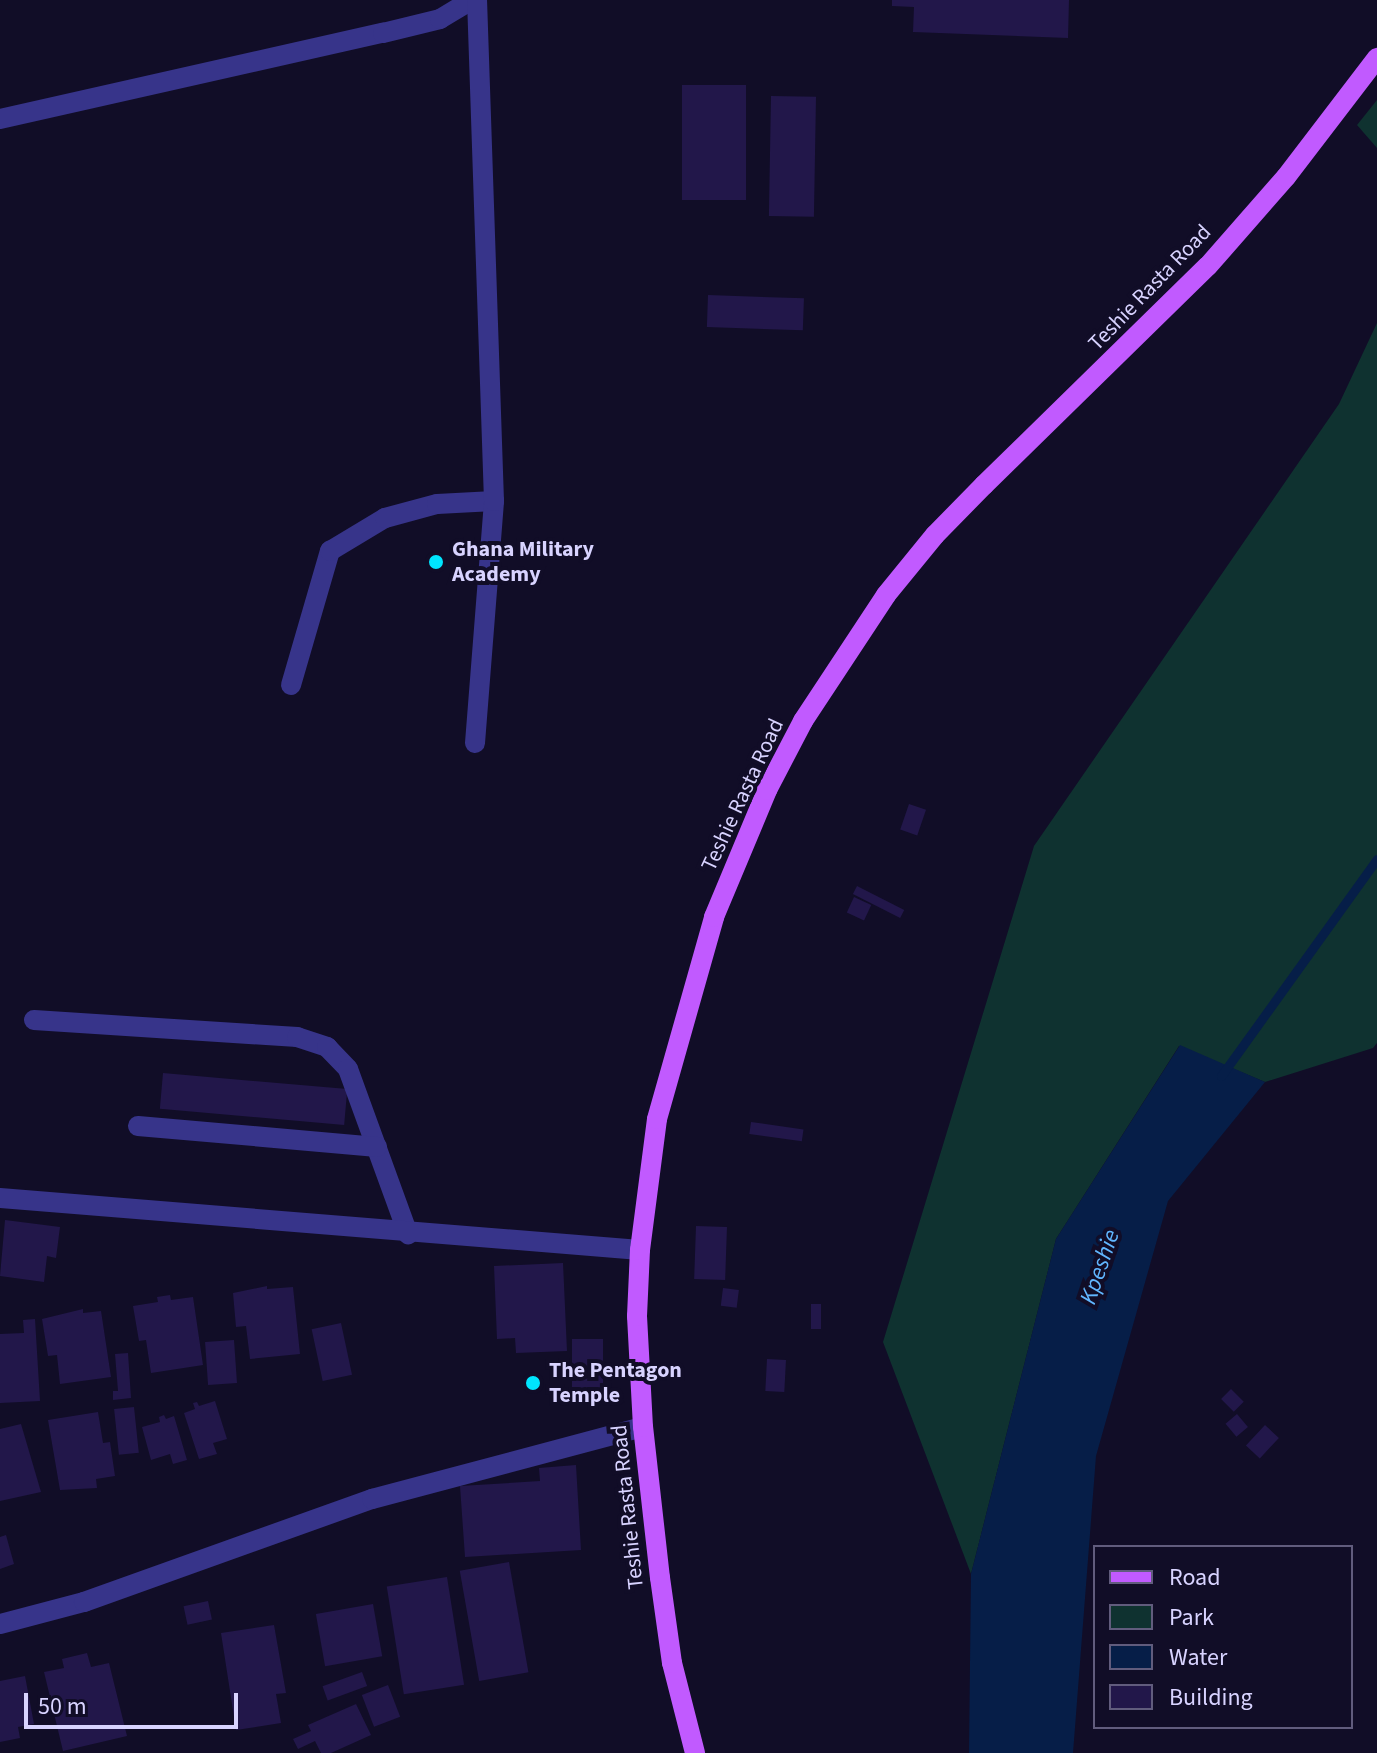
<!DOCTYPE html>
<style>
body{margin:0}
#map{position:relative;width:1377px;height:1753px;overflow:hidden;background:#110d27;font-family:"Source Sans 3",sans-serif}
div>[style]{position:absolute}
.green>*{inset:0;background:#0f3230}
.water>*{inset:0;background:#061e48}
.stream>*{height:9px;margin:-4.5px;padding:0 4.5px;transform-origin:4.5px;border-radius:4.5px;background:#061e48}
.building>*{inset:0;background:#22174a;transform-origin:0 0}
.minor>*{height:20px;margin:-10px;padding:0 10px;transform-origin:10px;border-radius:10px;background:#37348a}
.major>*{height:20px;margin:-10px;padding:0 10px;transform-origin:10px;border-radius:10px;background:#c15aff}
.dots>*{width:22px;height:22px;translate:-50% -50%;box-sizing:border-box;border:4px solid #110d27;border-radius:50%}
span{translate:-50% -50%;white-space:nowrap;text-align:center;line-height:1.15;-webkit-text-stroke:8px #110d27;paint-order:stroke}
.street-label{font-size:22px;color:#d8d3ff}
.poi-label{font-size:22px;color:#d8d3ff;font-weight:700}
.left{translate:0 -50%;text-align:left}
.water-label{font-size:24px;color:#61b6ff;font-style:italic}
.legend{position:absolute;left:1093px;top:1545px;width:260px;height:184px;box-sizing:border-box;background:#110d27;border:2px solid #615c7d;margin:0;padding:10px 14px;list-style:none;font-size:24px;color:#d8d3ff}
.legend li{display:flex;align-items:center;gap:16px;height:40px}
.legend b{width:40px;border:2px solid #615c7d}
.scale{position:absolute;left:24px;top:1693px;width:214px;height:36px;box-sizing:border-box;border:4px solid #d8d3ff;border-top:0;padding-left:10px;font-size:24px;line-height:28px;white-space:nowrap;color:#d8d3ff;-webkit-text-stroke:6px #110d27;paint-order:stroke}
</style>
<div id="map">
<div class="green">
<div style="clip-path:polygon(1377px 100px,1377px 148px,1357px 125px)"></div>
<div style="clip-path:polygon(1377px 323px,1377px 1043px,1373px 1048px,1265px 1082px,1179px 1046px,1056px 1239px,971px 1574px,883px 1342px,1034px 846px,1339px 404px)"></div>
</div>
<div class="water">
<div style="clip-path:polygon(1180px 1045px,1265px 1082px,1168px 1201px,1096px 1456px,1073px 1753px,969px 1753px,971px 1574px,1056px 1239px)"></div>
</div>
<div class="stream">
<div style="left:1221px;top:1076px;width:267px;rotate:-54.3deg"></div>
</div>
<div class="building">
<div style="clip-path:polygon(892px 0,1069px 0,1068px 38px,913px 32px,914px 7px,892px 6px)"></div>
<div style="left:682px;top:85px;width:64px;height:115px"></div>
<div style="left:771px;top:96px;width:45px;height:120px;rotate:1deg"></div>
<div style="left:708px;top:295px;width:96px;height:32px;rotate:2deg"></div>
<div style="left:909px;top:804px;width:18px;height:27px;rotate:19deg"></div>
<div style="left:857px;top:886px;width:53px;height:9px;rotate:27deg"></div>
<div style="left:854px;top:897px;width:19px;height:17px;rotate:25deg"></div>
<div style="left:163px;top:1073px;width:185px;height:36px;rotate:5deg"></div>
<div style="left:751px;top:1122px;width:53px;height:12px;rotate:8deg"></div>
<div style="clip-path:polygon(5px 1220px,60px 1227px,56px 1258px,47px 1256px,44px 1282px,0 1276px)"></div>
<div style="left:696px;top:1226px;width:31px;height:53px;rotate:2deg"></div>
<div style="clip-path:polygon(563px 1263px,567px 1351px,516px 1353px,515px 1338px,497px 1339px,494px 1266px)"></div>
<div style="clip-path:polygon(267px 1286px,267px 1289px,293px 1287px,300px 1354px,250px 1359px,246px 1326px,236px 1327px,233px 1293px)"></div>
<div style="left:723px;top:1288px;width:16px;height:18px;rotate:7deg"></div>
<div style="clip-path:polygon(170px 1295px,171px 1300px,193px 1297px,203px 1365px,151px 1373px,146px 1340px,139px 1341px,133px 1306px,158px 1302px,157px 1297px)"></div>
<div style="left:811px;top:1304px;width:10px;height:25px"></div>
<div style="clip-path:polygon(83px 1309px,83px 1313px,101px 1311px,111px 1377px,60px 1384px,57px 1355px,48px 1356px,42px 1319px)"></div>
<div style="clip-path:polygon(35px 1319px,40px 1401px,0 1403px,0 1334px,24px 1333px,23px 1320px)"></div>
<div style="left:341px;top:1323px;width:53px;height:30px;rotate:78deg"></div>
<div style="left:572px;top:1339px;width:31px;height:55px"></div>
<div style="left:234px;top:1340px;width:43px;height:29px;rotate:86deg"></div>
<div style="clip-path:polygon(128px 1353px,131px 1398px,113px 1400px,113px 1391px,118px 1391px,115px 1354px)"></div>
<div style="left:767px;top:1359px;width:19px;height:32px;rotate:3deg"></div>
<div style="left:1231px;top:1389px;width:18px;height:14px;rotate:45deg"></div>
<div style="clip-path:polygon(215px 1401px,227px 1439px,213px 1443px,217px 1454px,199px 1459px,184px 1413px,195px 1409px,193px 1403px,197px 1402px,199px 1406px)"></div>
<div style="left:134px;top:1407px;width:46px;height:20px;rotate:84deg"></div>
<div style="clip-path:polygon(98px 1412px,103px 1443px,110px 1442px,115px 1476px,96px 1479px,97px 1488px,60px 1490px,48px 1420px)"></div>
<div style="left:1237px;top:1414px;width:17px;height:15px;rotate:50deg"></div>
<div style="clip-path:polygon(164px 1415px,166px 1419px,174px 1416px,187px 1460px,173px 1464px,170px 1454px,151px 1460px,142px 1427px,160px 1422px,159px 1417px)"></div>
<div style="clip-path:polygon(21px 1424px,41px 1492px,0 1501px,0 1429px)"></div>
<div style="left:1265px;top:1425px;width:19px;height:28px;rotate:43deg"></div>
<div style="clip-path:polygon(576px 1465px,581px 1550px,465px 1557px,460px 1486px,540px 1481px,539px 1468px)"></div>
<div style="clip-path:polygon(6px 1535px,14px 1564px,0 1569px,0 1537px)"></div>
<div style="left:509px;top:1562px;width:112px;height:50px;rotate:80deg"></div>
<div style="left:447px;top:1577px;width:109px;height:61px;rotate:81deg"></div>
<div style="left:208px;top:1601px;width:19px;height:25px;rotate:78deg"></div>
<div style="left:373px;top:1604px;width:53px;height:58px;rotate:80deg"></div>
<div style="clip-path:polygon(274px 1625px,286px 1693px,276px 1694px,281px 1723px,236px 1730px,221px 1633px)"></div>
<div style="clip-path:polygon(87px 1653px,91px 1667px,109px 1663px,127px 1736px,63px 1751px,44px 1672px,64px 1668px,62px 1659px)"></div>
<div style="left:362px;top:1672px;width:15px;height:42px;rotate:70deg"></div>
<div style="clip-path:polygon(25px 1676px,34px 1724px,18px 1727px,20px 1738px,0 1742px,0 1681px)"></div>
<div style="left:388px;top:1685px;width:34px;height:28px;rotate:69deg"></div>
<div style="clip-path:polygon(356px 1704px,371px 1735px,331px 1753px,321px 1753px,315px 1741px,298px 1749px,293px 1739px,311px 1731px,308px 1725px)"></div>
</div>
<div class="minor">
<div style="left:0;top:119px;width:393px;rotate:-12.7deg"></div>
<div style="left:383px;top:33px;width:59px;rotate:-13.8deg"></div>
<div style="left:440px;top:19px;width:37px;rotate:-31deg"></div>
<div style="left:291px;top:685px;width:140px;rotate:-73.8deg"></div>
<div style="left:330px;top:551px;width:64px;rotate:-31deg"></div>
<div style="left:385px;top:518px;width:54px;rotate:-15.1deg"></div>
<div style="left:437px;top:504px;width:57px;rotate:-3deg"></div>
<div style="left:475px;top:743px;width:243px;rotate:-85.5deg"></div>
<div style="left:494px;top:501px;width:501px;rotate:-91.94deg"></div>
<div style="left:34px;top:1020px;width:264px;rotate:3.7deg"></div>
<div style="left:297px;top:1037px;width:32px;rotate:18deg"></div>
<div style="left:327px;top:1047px;width:30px;rotate:46deg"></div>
<div style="left:348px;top:1069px;width:176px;rotate:70deg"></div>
<div style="left:138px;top:1126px;width:240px;rotate:5deg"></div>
<div style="left:0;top:1198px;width:642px;rotate:4.65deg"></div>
<div style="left:0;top:1624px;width:87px;rotate:-14.7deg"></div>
<div style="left:84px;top:1602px;width:306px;rotate:-19.7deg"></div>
<div style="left:372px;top:1499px;width:280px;rotate:-14.9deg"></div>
</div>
<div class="major">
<div style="left:695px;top:1753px;width:93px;rotate:-104.3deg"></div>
<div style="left:672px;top:1663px;width:86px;rotate:-98deg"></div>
<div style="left:660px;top:1578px;width:152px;rotate:-96.4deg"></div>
<div style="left:643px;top:1427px;width:111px;rotate:-93.1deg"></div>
<div style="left:637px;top:1316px;width:66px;rotate:-87.4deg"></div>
<div style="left:640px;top:1250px;width:132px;rotate:-82.6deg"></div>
<div style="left:657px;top:1119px;width:210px;rotate:-74.2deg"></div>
<div style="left:714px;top:917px;width:138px;rotate:-67.3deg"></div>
<div style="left:767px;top:790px;width:78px;rotate:-62.4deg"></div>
<div style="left:803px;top:721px;width:151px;rotate:-56.6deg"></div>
<div style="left:886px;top:595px;width:77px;rotate:-50.8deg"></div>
<div style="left:935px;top:535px;width:70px;rotate:-45.6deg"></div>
<div style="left:984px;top:485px;width:313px;rotate:-44.4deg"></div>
<div style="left:1208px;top:266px;width:118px;rotate:-48.8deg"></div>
<div style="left:1286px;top:177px;width:150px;rotate:-52.6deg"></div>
</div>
<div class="dots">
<div style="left:436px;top:562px;background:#00e5fe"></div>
<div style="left:533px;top:1383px;background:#00e5fe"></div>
</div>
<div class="street-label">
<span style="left:1150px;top:288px;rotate:-46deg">Teshie Rasta Road</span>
<span style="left:743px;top:795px;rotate:-65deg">Teshie Rasta Road</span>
<span style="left:628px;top:1507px;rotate:-96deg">Teshie Rasta Road</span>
</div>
<div class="poi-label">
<span class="left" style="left:452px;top:562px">Ghana Military<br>Academy</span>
<span class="left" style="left:549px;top:1383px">The Pentagon<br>Temple</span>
</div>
<div class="water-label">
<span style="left:1100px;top:1267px;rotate:-71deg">Kpeshie</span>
</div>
<ul class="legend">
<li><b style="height:10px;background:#c15aff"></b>Road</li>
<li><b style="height:22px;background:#0f3230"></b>Park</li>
<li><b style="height:22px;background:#061e48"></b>Water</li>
<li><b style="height:22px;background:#22174a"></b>Building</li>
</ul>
<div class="scale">50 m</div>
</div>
